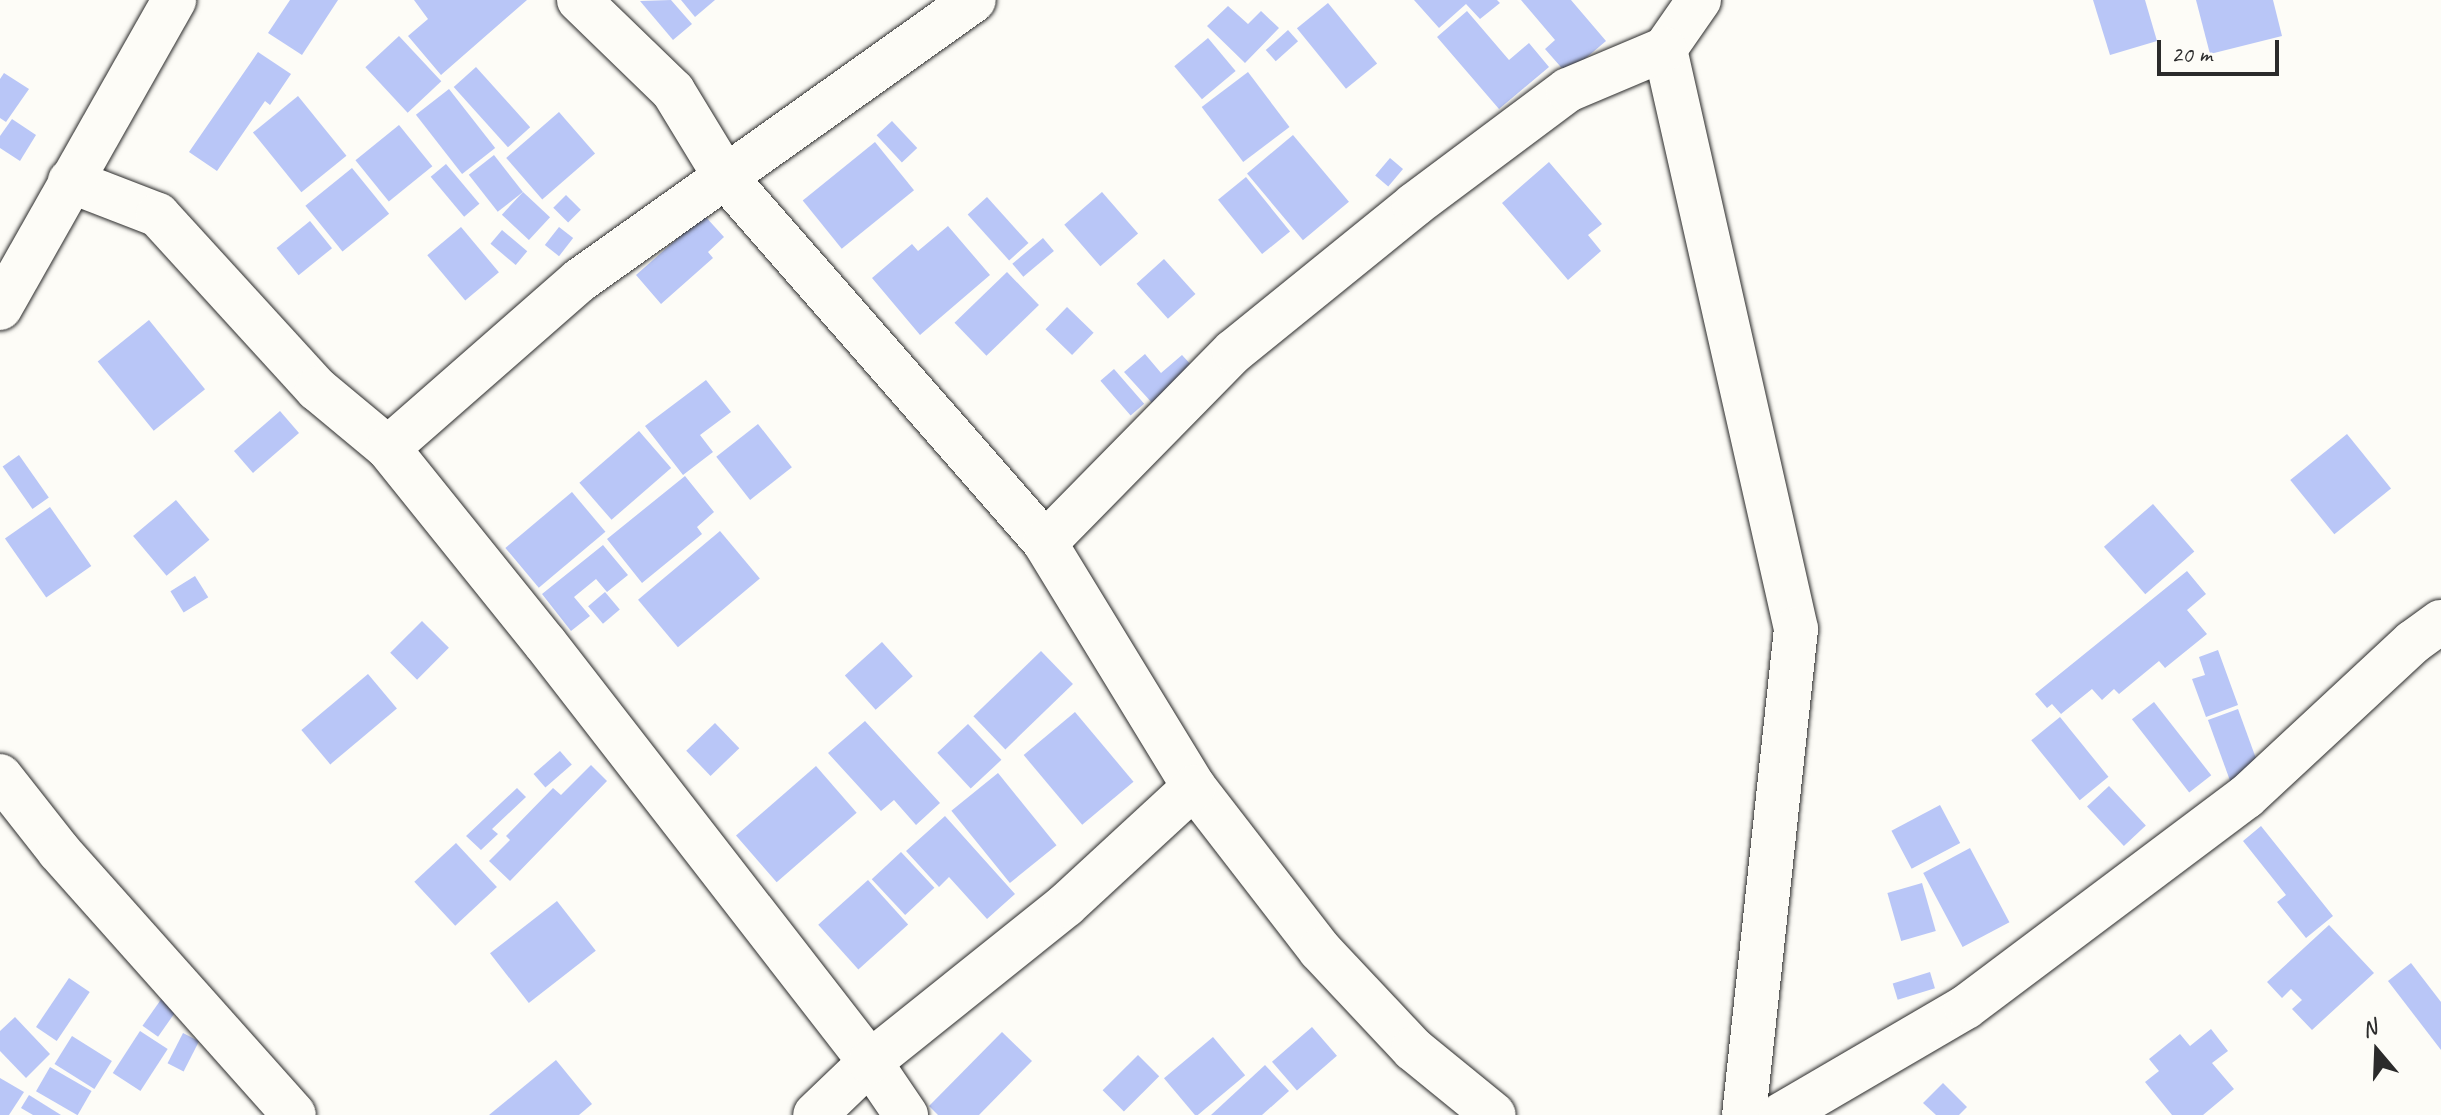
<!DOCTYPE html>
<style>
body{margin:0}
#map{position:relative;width:2441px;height:1115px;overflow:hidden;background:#fdfcf7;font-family:Caveat,sans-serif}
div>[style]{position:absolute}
.building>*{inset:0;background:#b9c6f7;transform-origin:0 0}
.roads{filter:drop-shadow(0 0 2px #2b2b2b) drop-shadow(0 0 2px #2b2b2b)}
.minor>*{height:44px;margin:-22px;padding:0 22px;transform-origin:22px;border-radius:22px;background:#fdfcf7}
span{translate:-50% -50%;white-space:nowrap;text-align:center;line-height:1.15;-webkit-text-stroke:6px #fdfcf7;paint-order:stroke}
.north{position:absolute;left:2337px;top:1011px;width:80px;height:80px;-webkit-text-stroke:6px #fdfcf7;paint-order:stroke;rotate:341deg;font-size:22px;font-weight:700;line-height:32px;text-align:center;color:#2b2b2b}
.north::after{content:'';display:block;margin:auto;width:28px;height:36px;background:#2b2b2b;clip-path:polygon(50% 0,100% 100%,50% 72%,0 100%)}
.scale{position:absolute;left:2157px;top:40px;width:122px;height:36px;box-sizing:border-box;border:4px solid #2b2b2b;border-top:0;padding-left:10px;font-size:24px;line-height:28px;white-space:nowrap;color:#2b2b2b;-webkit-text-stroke:6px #fdfcf7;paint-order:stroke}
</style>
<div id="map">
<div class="building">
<div style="clip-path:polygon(290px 0,338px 0,302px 55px,268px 33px)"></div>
<div style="clip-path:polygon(414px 0,527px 0,441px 75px,408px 36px,428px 19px)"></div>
<div style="clip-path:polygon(671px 0,692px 24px,673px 40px,640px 1px)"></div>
<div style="clip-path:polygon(681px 0,715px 0,695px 17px)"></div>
<div style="clip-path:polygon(1414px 0,1497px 0,1500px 3px,1480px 19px,1466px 4px,1439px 28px)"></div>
<div style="clip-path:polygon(1521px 0,1571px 0,1606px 41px,1567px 74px,1545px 49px,1555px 40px)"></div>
<div style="clip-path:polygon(2093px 0,2145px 0,2157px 41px,2110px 55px)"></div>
<div style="clip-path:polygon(2196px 0,2273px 0,2282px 36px,2210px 54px)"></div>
<div style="left:1328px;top:3px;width:78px;height:40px;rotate:51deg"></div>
<div style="clip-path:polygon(1228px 6px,1248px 24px,1261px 11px,1279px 28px,1245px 63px,1207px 26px)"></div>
<div style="clip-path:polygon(1467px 11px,1509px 60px,1529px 43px,1549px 67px,1499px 109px,1437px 37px)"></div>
<div style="left:1288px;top:30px;width:15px;height:30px;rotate:48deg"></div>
<div style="left:399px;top:36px;width:62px;height:46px;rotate:47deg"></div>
<div style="left:1208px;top:38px;width:43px;height:44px;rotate:50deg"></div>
<div style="clip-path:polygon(258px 52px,291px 74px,270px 105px,265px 101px,217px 171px,189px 152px)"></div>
<div style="left:476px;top:67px;width:81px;height:30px;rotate:48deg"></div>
<div style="left:1248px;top:72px;width:69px;height:58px;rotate:53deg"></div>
<div style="clip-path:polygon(4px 73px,29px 89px,6px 122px,0 118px,0 79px)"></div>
<div style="left:449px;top:89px;width:75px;height:42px;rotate:52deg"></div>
<div style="left:298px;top:96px;width:77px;height:58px;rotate:51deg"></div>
<div style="left:559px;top:112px;width:55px;height:70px;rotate:49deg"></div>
<div style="clip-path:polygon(12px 119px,36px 135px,20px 161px,0 148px,0 136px)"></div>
<div style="left:892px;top:121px;width:37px;height:21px;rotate:47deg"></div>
<div style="left:399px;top:125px;width:53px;height:56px;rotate:51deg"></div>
<div style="left:1293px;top:135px;width:87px;height:60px;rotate:50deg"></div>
<div style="left:875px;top:142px;width:62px;height:93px;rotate:51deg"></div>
<div style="left:494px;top:155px;width:47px;height:32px;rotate:52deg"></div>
<div style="left:1390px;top:158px;width:17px;height:23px;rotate:40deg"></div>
<div style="clip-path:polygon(1549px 162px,1602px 224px,1588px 235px,1601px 251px,1568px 280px,1502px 203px)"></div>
<div style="left:446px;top:164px;width:52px;height:20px;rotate:50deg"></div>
<div style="left:352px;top:168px;width:59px;height:60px;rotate:51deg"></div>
<div style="left:1246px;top:177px;width:70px;height:36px;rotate:51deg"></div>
<div style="left:523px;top:192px;width:37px;height:31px;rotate:43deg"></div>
<div style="left:1102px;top:192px;width:55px;height:50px;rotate:49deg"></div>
<div style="left:566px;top:195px;width:21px;height:18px;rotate:45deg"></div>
<div style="left:987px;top:197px;width:62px;height:26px;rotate:48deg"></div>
<div style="clip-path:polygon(704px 215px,724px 237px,708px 252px,713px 258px,661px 304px,636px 275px)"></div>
<div style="left:310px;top:221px;width:35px;height:43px;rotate:51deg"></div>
<div style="clip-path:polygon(948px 226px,990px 275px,920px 335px,872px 278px,912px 244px,918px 251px)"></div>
<div style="left:461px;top:227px;width:59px;height:44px;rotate:50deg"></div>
<div style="left:559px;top:227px;width:18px;height:23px;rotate:38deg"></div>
<div style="left:502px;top:230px;width:33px;height:18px;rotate:40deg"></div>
<div style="left:1043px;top:238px;width:17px;height:40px;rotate:50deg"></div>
<div style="left:1164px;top:259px;width:47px;height:37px;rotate:48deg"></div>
<div style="left:1007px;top:272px;width:46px;height:73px;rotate:46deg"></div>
<div style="left:1067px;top:307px;width:37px;height:31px;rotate:44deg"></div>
<div style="left:149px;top:320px;width:89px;height:66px;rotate:51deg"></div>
<div style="clip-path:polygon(1145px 354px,1161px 373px,1182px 355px,1194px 368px,1153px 404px,1124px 372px)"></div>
<div style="left:1114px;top:369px;width:46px;height:18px;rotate:49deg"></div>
<div style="clip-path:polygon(706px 380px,731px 412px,700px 435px,713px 452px,683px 475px,645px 426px)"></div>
<div style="left:280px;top:411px;width:29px;height:61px;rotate:49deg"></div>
<div style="left:758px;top:424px;width:55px;height:53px;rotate:52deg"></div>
<div style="left:639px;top:431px;width:49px;height:79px;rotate:49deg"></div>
<div style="left:2347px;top:434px;width:70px;height:73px;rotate:51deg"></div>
<div style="left:19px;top:455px;width:52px;height:20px;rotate:55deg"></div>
<div style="clip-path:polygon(685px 476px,714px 512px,697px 527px,702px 534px,642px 583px,607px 539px)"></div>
<div style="left:572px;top:492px;width:52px;height:87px;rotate:50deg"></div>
<div style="left:176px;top:500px;width:52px;height:56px;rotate:50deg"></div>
<div style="left:2153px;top:504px;width:63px;height:65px;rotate:49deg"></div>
<div style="left:50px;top:507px;width:72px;height:55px;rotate:55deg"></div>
<div style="left:720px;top:531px;width:62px;height:107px;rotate:50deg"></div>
<div style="clip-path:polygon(603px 545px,628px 575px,607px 592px,596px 579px,574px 597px,590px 616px,571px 631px,542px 594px)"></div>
<div style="clip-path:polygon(2187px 571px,2206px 594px,2187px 610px,2207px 634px,2165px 668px,2159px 661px,2119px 694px,2114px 689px,2102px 700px,2092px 689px,2061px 714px,2052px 704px,2047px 708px,2035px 694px)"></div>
<div style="left:195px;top:576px;width:25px;height:29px;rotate:58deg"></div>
<div style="left:605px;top:592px;width:23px;height:22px;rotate:50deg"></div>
<div style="left:422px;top:621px;width:38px;height:45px;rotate:45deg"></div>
<div style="left:882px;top:642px;width:46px;height:50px;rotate:48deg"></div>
<div style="clip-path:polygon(2218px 650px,2238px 705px,2206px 717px,2192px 679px,2205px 675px,2199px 657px)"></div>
<div style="left:1041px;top:651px;width:46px;height:94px;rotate:46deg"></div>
<div style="left:368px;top:674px;width:45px;height:87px;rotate:50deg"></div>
<div style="left:2154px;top:702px;width:93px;height:28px;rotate:52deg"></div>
<div style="left:2238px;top:709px;width:73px;height:32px;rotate:70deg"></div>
<div style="left:1075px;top:712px;width:91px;height:67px;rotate:50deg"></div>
<div style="left:2060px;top:717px;width:77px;height:37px;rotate:51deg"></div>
<div style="clip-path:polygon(865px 721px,940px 803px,916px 825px,894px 800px,881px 811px,828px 753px)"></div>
<div style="left:715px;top:723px;width:35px;height:40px;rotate:46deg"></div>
<div style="left:968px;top:724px;width:49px;height:42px;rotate:47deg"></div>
<div style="left:560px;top:751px;width:18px;height:35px;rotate:49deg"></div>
<div style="clip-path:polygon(591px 765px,607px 781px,510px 881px,489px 861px,510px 840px,506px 836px,553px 788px,561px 795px)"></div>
<div style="left:816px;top:766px;width:62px;height:106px;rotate:49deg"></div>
<div style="left:998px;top:773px;width:93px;height:60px;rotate:51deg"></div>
<div style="left:2109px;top:786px;width:54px;height:30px;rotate:47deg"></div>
<div style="clip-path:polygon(517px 788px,526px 797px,492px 829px,498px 834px,481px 850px,466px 836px)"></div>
<div style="left:1940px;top:805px;width:43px;height:55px;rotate:62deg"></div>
<div style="clip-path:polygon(945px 816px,1015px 894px,987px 919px,949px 877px,939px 887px,906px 851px)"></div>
<div style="clip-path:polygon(2261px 826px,2333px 916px,2306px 938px,2277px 902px,2286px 895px,2243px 841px)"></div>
<div style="left:456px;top:843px;width:60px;height:57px;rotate:47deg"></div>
<div style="left:1970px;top:848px;width:84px;height:53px;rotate:62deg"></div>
<div style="left:901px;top:852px;width:49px;height:40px;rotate:47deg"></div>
<div style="left:868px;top:880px;width:60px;height:67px;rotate:48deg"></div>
<div style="left:1922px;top:883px;width:50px;height:36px;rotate:74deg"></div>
<div style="left:557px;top:901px;width:63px;height:85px;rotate:52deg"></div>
<div style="clip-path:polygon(2329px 925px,2374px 973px,2312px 1030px,2292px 1009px,2302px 1000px,2291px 989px,2282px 998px,2267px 982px)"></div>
<div style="clip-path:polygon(2411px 963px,2441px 1002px,2441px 1050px,2388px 981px)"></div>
<div style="left:1930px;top:972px;width:17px;height:39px;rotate:73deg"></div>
<div style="left:69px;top:978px;width:25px;height:59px;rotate:34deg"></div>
<div style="left:162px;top:998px;width:19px;height:34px;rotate:35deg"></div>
<div style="clip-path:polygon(15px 1017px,50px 1054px,26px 1078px,0 1051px,0 1031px)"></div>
<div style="left:1312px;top:1027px;width:38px;height:53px;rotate:49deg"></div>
<div style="clip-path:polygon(2211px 1029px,2228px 1051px,2212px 1063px,2234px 1089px,2203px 1115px,2172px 1115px,2145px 1082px,2159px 1071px,2149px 1059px,2180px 1034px,2190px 1046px)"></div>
<div style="left:140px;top:1031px;width:33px;height:50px;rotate:33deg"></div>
<div style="clip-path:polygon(1002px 1032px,1032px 1061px,979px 1115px,938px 1115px,929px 1106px)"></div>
<div style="left:183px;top:1033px;width:18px;height:34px;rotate:27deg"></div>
<div style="left:72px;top:1036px;width:47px;height:33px;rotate:32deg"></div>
<div style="left:1213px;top:1037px;width:50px;height:64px;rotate:50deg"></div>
<div style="left:1138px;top:1055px;width:30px;height:50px;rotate:45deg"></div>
<div style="clip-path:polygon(556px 1060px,592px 1104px,579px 1115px,489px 1115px)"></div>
<div style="clip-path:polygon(1265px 1065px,1289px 1091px,1262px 1115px,1211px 1115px)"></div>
<div style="left:50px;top:1067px;width:48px;height:28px;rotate:30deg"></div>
<div style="clip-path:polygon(0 1078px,24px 1092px,9px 1115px,0 1115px)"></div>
<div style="clip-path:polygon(1943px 1083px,1967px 1107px,1959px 1115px,1936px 1115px,1923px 1103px)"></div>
<div style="clip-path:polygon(29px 1095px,61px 1115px,33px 1115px,21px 1108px)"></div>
</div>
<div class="roads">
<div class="minor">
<div style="left:579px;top:0;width:131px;rotate:44.1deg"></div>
<div style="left:673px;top:91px;width:102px;rotate:58.7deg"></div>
<div style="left:726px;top:178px;width:485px;rotate:48.8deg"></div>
<div style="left:1045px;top:543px;width:286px;rotate:58.6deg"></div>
<div style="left:1194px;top:787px;width:206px;rotate:52.3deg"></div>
<div style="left:1320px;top:950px;width:136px;rotate:46.8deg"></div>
<div style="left:1413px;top:1049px;width:104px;rotate:39.2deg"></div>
<div style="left:1699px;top:0;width:60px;rotate:124.8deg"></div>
<div style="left:1665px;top:49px;width:595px;rotate:77.27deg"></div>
<div style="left:1796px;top:629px;width:489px;rotate:96.1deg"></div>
<div style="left:70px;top:181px;width:94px;rotate:21.1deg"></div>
<div style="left:158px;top:215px;width:236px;rotate:47.6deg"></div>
<div style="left:317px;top:389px;width:92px;rotate:39.7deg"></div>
<div style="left:388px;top:448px;width:250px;rotate:51.2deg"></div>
<div style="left:545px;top:643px;width:530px;rotate:52.2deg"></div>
<div style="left:870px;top:1062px;width:76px;rotate:136.1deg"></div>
<div style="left:0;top:308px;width:354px;rotate:-60.5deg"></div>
<div style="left:388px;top:448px;width:255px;rotate:-41.2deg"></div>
<div style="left:580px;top:280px;width:483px;rotate:-35.4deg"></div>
<div style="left:1045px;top:543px;width:269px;rotate:-45.5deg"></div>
<div style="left:1234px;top:351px;width:232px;rotate:-39deg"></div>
<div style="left:1414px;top:205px;width:192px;rotate:-36.8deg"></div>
<div style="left:1568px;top:90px;width:105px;rotate:-22.9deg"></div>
<div style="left:0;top:776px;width:95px;rotate:51.8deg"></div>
<div style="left:59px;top:851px;width:353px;rotate:48.3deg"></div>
<div style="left:906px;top:1115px;width:64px;rotate:-124.2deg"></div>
<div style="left:870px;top:1062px;width:251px;rotate:-38.7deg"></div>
<div style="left:1066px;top:905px;width:174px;rotate:-42.7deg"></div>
<div style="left:1781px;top:1115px;width:214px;rotate:-30.3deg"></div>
<div style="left:1966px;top:1007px;width:350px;rotate:-36.9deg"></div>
<div style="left:2246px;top:797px;width:228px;rotate:-42.9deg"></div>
<div style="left:2413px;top:642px;width:34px;rotate:-36deg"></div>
</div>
</div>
<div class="north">N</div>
<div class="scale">20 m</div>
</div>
